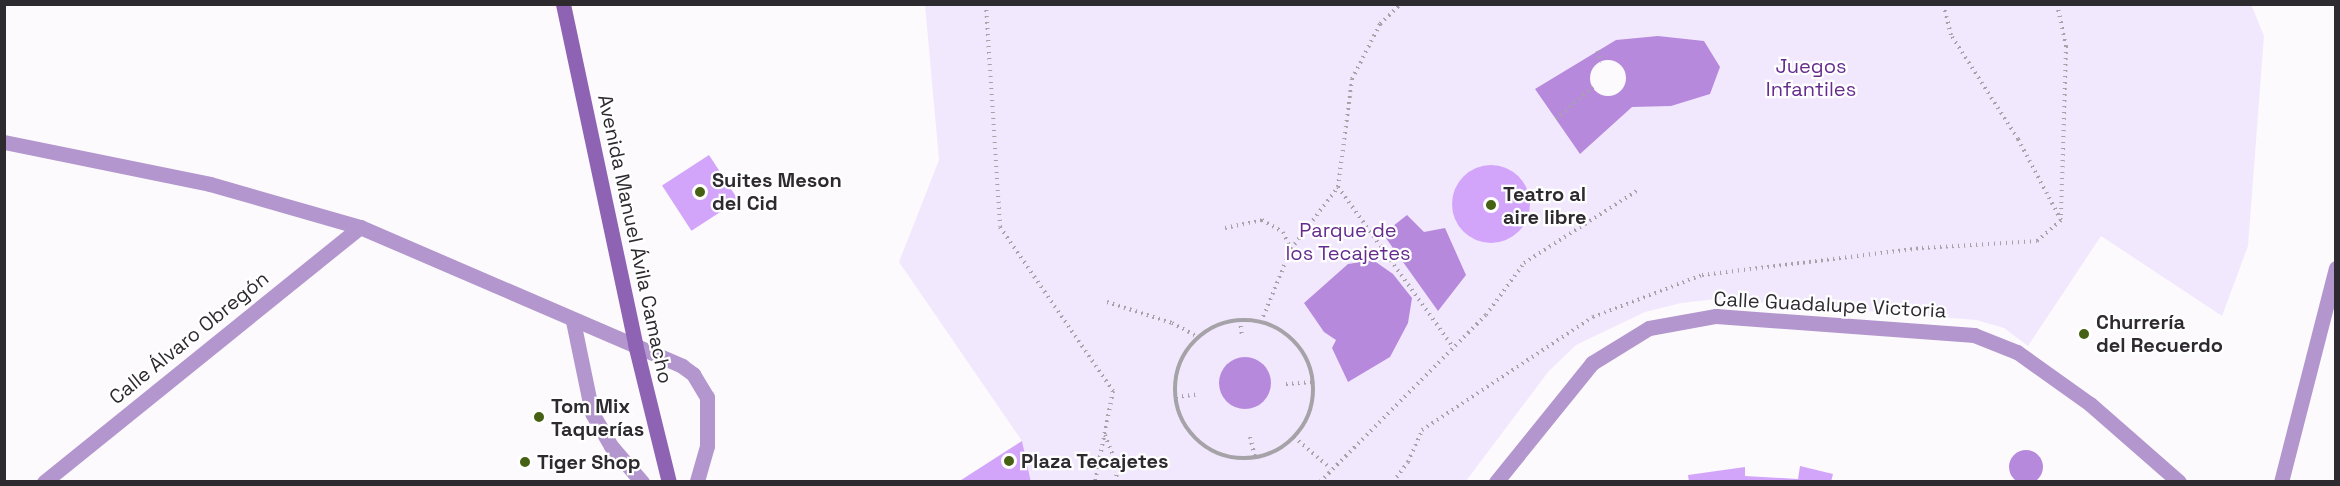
<!DOCTYPE html>
<meta charset="utf-8">
<style>
body{margin:0}
#map{position:relative;width:2340px;height:486px;overflow:hidden;background:#fcfafd;font-family:"Space Grotesk",sans-serif}
div>[style]{position:absolute}
.green>*{inset:0;background:#f2e8fe}
.water>*{inset:0;background:#b689dd}
.round{border-radius:50%}
.pier>*{inset:0;background:#fcfafd}
.building>*{inset:0;background:#d2a5fb;transform-origin:0 0}
.path>*{height:4px;margin-top:-2px;transform-origin:0;background:repeating-linear-gradient(90deg,#a5a3a7 0 1.5px,transparent 0 6px)}
.path>.ring{margin:-2px;padding:0;box-sizing:content-box;background:none;border:4px solid #a5a3a7;border-radius:50%}
.minor>*{height:15px;margin:-7.5px;padding:0 7.5px;transform-origin:7.5px;border-radius:7.5px;background:#b296cd}
.secondary>*{height:15px;margin:-7.5px;padding:0 7.5px;transform-origin:7.5px;border-radius:7.5px;background:#8e63b4}
.dots>*{width:16px;height:16px;translate:-50% -50%;box-sizing:border-box;border:3px solid #fff;border-radius:50%}
span{translate:-50% -50%;white-space:nowrap;text-align:center;line-height:1.15;-webkit-text-stroke:4.5px #fff;paint-order:stroke}
.park-label{font-size:20px;color:#652c8e}
.poi-label{font-size:20px;color:#2d2a30;font-weight:700}
.left{translate:0 -50%;text-align:left}
.street-label{font-size:20px;color:#2d2a30}
.frame{position:absolute;inset:0;border:6px solid #2d2a30;pointer-events:none}
</style>
<div id="map">
<div class="green">
<div style="clip-path:polygon(2251px 4px,2264px 36px,2248px 246px,2222px 316px,2101px 236px,2028px 346px,2004px 328px,1976px 320px,1717px 299px,1681px 303px,1645px 312px,1576px 345px,1548px 372px,1466px 481px,1031px 481px,1022px 441px,899px 262px,939px 160px,925px 5px)"></div>
</div>
<div class="water">
<div style="clip-path:polygon(1658px 36px,1704px 41px,1720px 67px,1710px 94px,1671px 106px,1632px 107px,1580px 154px,1535px 89px,1616px 40px)"></div>
<div style="clip-path:polygon(1407px 215px,1424px 232px,1445px 228px,1466px 275px,1438px 311px,1383px 234px)"></div>
<div style="clip-path:polygon(1373px 260px,1393px 274px,1412px 298px,1408px 323px,1390px 357px,1348px 382px,1332px 348px,1336px 340px,1324px 332px,1304px 303px,1348px 264px)"></div>
<div class="round" style="left:1219px;top:357px;width:52px;height:52px"></div>
<div class="round" style="left:2009px;top:450px;width:34px;height:34px"></div>
</div>
<div class="pier">
<div class="round" style="left:1590px;top:60px;width:36px;height:36px"></div>
</div>
<div class="building">
<div style="left:709px;top:155px;width:54px;height:56px;rotate:57deg"></div>
<div class="round" style="left:1452px;top:165px;width:78px;height:78px"></div>
<div style="clip-path:polygon(1022px 441px,1031px 482px,958px 482px)"></div>
<div style="clip-path:polygon(1800px 466px,1833px 474px,1831px 482px,1689px 482px,1688px 475px,1745px 467px,1745px 476px,1798px 479px)"></div>
</div>
<div class="path">
<div style="left:986px;top:4px;width:223px;rotate:86.4deg"></div>
<div style="left:1000px;top:227px;width:199px;rotate:55.4deg"></div>
<div style="left:1113px;top:391px;width:93px;rotate:101.2deg"></div>
<div style="left:2057px;top:4px;width:43px;rotate:77.9deg"></div>
<div style="left:2066px;top:46px;width:173px;rotate:91.7deg"></div>
<div style="left:1597px;top:51px;width:12px;rotate:70deg"></div>
<div style="left:1556px;top:119px;width:49px;rotate:-40.9deg"></div>
<div style="left:1338px;top:187px;width:197px;rotate:54.3deg"></div>
<div style="left:1225px;top:228px;width:38px;rotate:-12deg"></div>
<div style="left:1262px;top:220px;width:24px;rotate:30deg"></div>
<div style="left:1283px;top:232px;width:19px;rotate:65deg"></div>
<div style="left:1107px;top:302px;width:68px;rotate:17.9deg"></div>
<div style="left:1172px;top:323px;width:30px;rotate:28deg"></div>
<div style="left:1240px;top:320px;width:17px;rotate:83deg"></div>
<div class="ring" style="left:1175px;top:320px;width:134px;height:134px"></div>
<div style="left:1261px;top:322px;width:79px;rotate:-67.7deg"></div>
<div style="left:1291px;top:249px;width:78px;rotate:-52.8deg"></div>
<div style="left:1338px;top:187px;width:109px;rotate:-82.6deg"></div>
<div style="left:1352px;top:79px;width:62px;rotate:-63deg"></div>
<div style="left:1380px;top:24px;width:29px;rotate:-44deg"></div>
<div style="left:1286px;top:384px;width:27px;rotate:-4deg"></div>
<div style="left:1176px;top:397px;width:24px;rotate:-7deg"></div>
<div style="left:1105px;top:435px;width:36px;rotate:69deg"></div>
<div style="left:1118px;top:469px;width:13px;rotate:103deg"></div>
<div style="left:1250px;top:437px;width:21px;rotate:76deg"></div>
<div style="left:1294px;top:437px;width:48px;rotate:40.7deg"></div>
<div style="left:1320px;top:482px;width:235px;rotate:-45.2deg"></div>
<div style="left:1486px;top:315px;width:64px;rotate:-53.8deg"></div>
<div style="left:1524px;top:263px;width:135px;rotate:-32.6deg"></div>
<div style="left:1393px;top:482px;width:25px;rotate:-53deg"></div>
<div style="left:1408px;top:462px;width:35px;rotate:-66deg"></div>
<div style="left:1422px;top:430px;width:205px;rotate:-33.5deg"></div>
<div style="left:1593px;top:317px;width:117px;rotate:-21.1deg"></div>
<div style="left:1702px;top:275px;width:222px;rotate:-7deg"></div>
<div style="left:1922px;top:248px;width:115px;rotate:-3.5deg"></div>
<div style="left:2037px;top:241px;width:32px;rotate:-41deg"></div>
<div style="left:2061px;top:220px;width:92px;rotate:-118deg"></div>
<div style="left:2018px;top:139px;width:124px;rotate:-122.8deg"></div>
<div style="left:1951px;top:35px;width:32px;rotate:-104deg"></div>
</div>
<div class="minor">
<div style="left:4px;top:142px;width:210px;rotate:11.5deg"></div>
<div style="left:210px;top:184px;width:156px;rotate:16deg"></div>
<div style="left:360px;top:227px;width:351px;rotate:23.3deg"></div>
<div style="left:682px;top:366px;width:14px;rotate:36deg"></div>
<div style="left:693px;top:374px;width:27px;rotate:59deg"></div>
<div style="left:707px;top:397px;width:49px;rotate:90deg"></div>
<div style="left:707px;top:446px;width:37px;rotate:106deg"></div>
<div style="left:573px;top:321px;width:94px;rotate:78.3deg"></div>
<div style="left:592px;top:413px;width:38px;rotate:60deg"></div>
<div style="left:611px;top:446px;width:48px;rotate:49.3deg"></div>
<div style="left:44px;top:482px;width:406px;rotate:-38.9deg"></div>
<div style="left:1496px;top:482px;width:153px;rotate:-51.1deg"></div>
<div style="left:1592px;top:363px;width:67px;rotate:-31.6deg"></div>
<div style="left:1649px;top:328px;width:68px;rotate:-10.2deg"></div>
<div style="left:1716px;top:316px;width:259px;rotate:4.2deg"></div>
<div style="left:1974px;top:335px;width:46px;rotate:21.6deg"></div>
<div style="left:2017px;top:352px;width:90px;rotate:35.5deg"></div>
<div style="left:2090px;top:404px;width:118px;rotate:41.2deg"></div>
<div style="left:2281px;top:482px;width:221px;rotate:-75.6deg"></div>
</div>
<div class="secondary">
<div style="left:563px;top:4px;width:348px;rotate:78deg"></div>
<div style="left:635px;top:344px;width:142px;rotate:76.2deg"></div>
</div>
<div class="dots">
<div style="left:700px;top:192px;background:#466113"></div>
<div style="left:1491px;top:205px;background:#466113"></div>
<div style="left:2084px;top:334px;background:#466113"></div>
<div style="left:539px;top:417px;background:#466113"></div>
<div style="left:1009px;top:461px;background:#466113"></div>
<div style="left:525px;top:462px;background:#466113"></div>
</div>
<div class="park-label">
<span style="left:1811px;top:78px">Juegos<br>Infantiles</span>
<span style="left:1348px;top:242px">Parque de<br>los Tecajetes</span>
</div>
<div class="poi-label">
<span class="left" style="left:712px;top:192px">Suites Meson<br>del Cid</span>
<span class="left" style="left:1503px;top:206px">Teatro al<br>aire libre</span>
<span class="left" style="left:2096px;top:334px">Churrería<br>del Recuerdo</span>
<span class="left" style="left:551px;top:418px">Tom Mix<br>Taquerías</span>
<span class="left" style="left:1021px;top:461px">Plaza Tecajetes</span>
<span class="left" style="left:537px;top:462px">Tiger Shop</span>
</div>
<div class="street-label">
<span style="left:635px;top:239px;rotate:78deg">Avenida Manuel Ávila Camacho</span>
<span style="left:1830px;top:305px;rotate:3deg">Calle Guadalupe Victoria</span>
<span style="left:189px;top:338px;rotate:-39deg">Calle Álvaro Obregón</span>
</div>
<div class="frame"></div>
</div>
